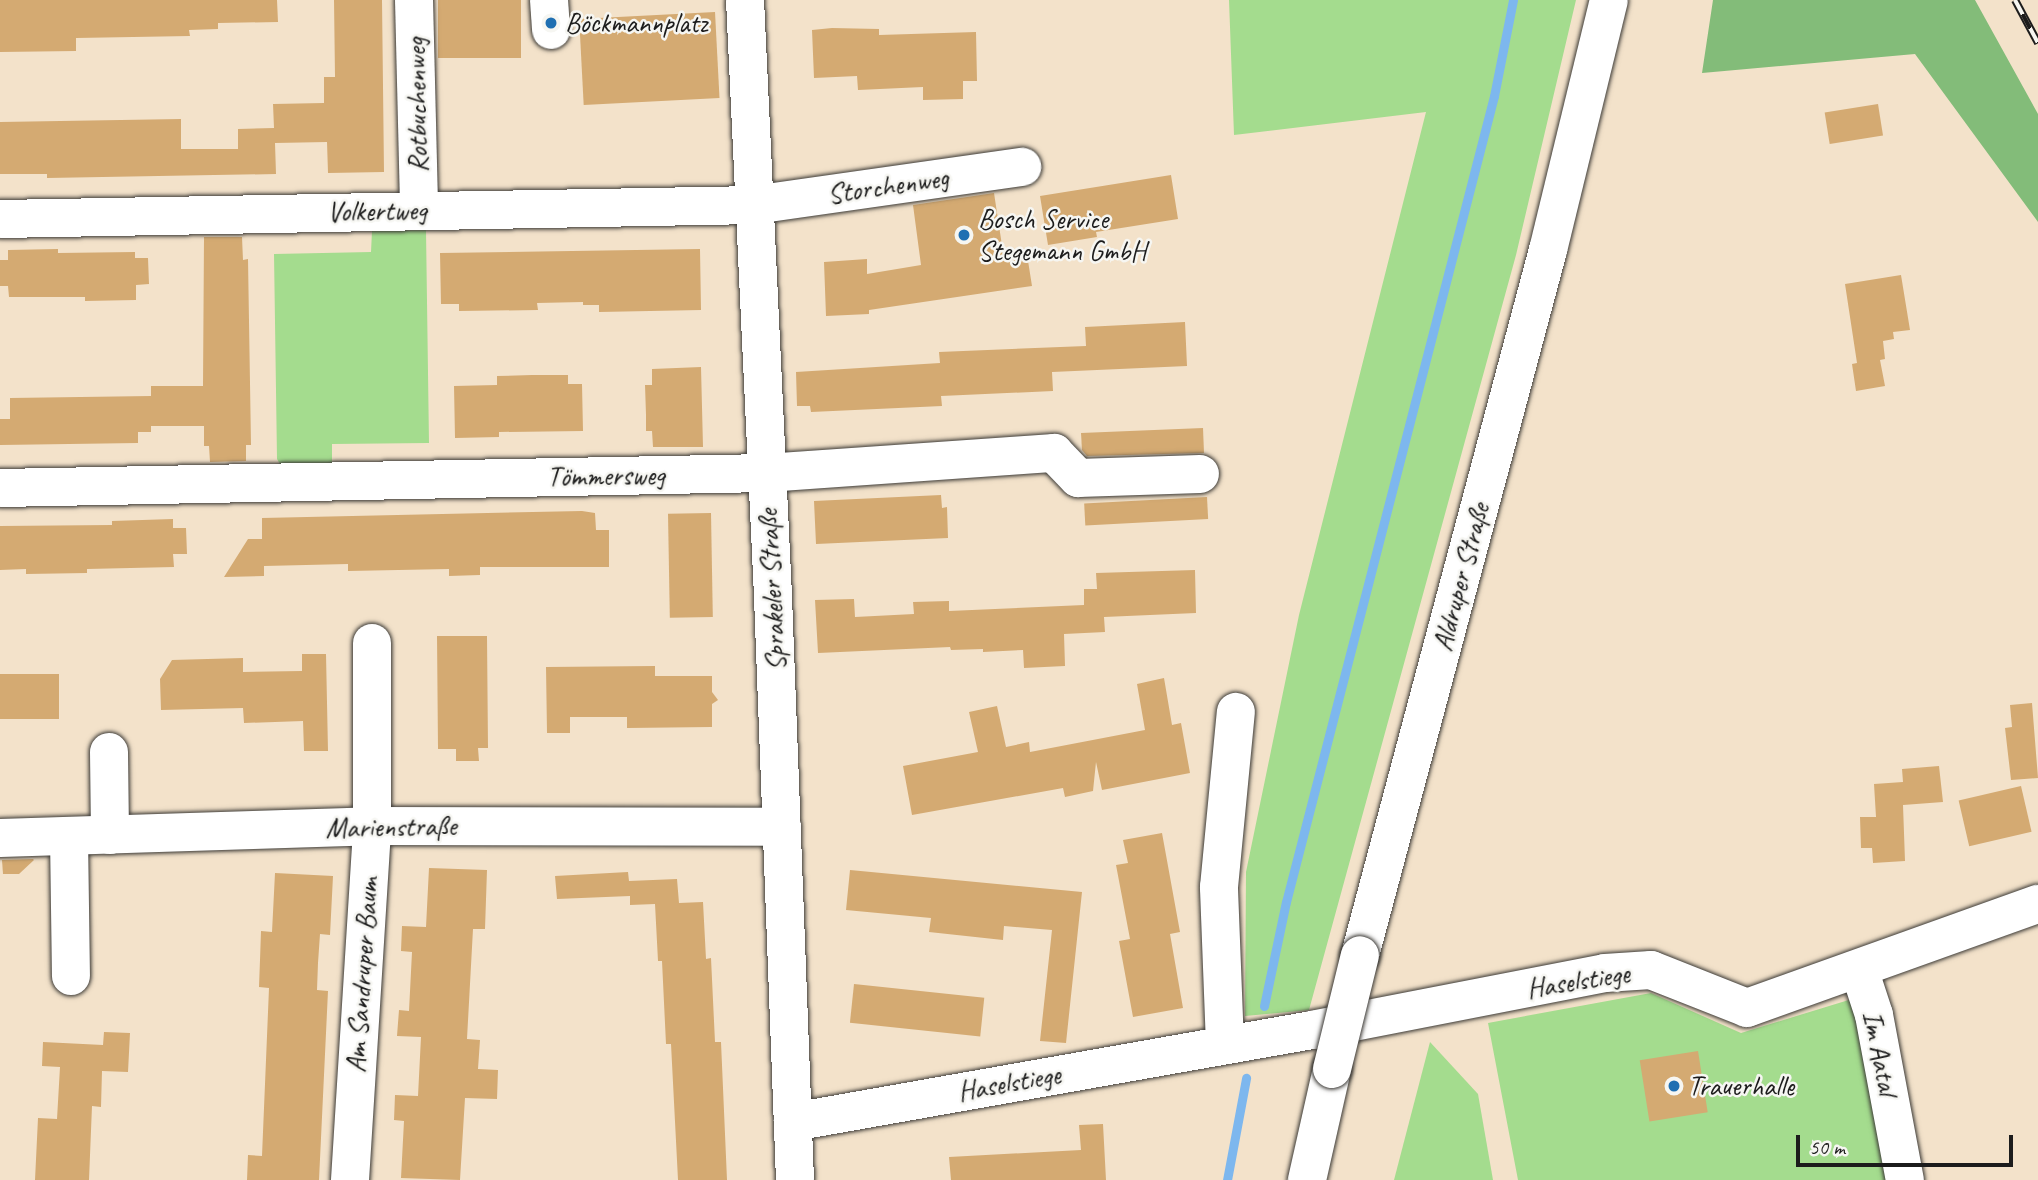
<!DOCTYPE html>
<meta charset="utf-8">
<style>
body{margin:0}
#map{position:relative;width:2038px;height:1180px;overflow:hidden;background:#f3e2ca;font-family:Caveat,sans-serif}
div>[style]{position:absolute}
.green>*{inset:0;background:#a4dc8e}
.forest>*{inset:0;background:#83bc79}
.stream>*{height:9px;margin:-4.5px;padding:0 4.5px;transform-origin:4.5px;border-radius:4.5px;background:#7db7ee}
.building>*{inset:0;background:#d4aa72;transform-origin:0 0}
.roads{filter:drop-shadow(0 0 2px #3c3a36) drop-shadow(0 0 2px #3c3a36)}
.minor>*{height:38px;margin:-19px;padding:0 19px;transform-origin:19px;border-radius:19px;background:#fff}
.major>*{height:38px;margin:-19px;padding:0 19px;transform-origin:19px;border-radius:19px;background:#fff}
.rail>*{height:8px;margin-top:-4px;transform-origin:0;background:repeating-linear-gradient(90deg,#f6f6f2 0 16px,#1c1c1c 0 32px);box-sizing:border-box;border-block:2px solid #1c1c1c}
.bridges{filter:drop-shadow(0 0 2px #3c3a36) drop-shadow(0 0 2px #3c3a36)}
.major-bridge>*{height:38px;margin:-19px;padding:0 19px;transform-origin:19px;border-radius:19px;background:#fff}
.dots>*{width:19px;height:19px;translate:-50% -50%;box-sizing:border-box;border:4px solid #f6f6f2;border-radius:50%}
span{translate:-50% -50%;white-space:nowrap;text-align:center;line-height:1.15;-webkit-text-stroke:5px #f6f6f2;paint-order:stroke}
.poi-label{font-size:28px;color:#1c1c1c}
.left{translate:0 -50%;text-align:left}
.street-label{font-size:28px;color:#1c1c1c}
.scale{position:absolute;left:1796px;top:1135px;width:217px;height:32px;box-sizing:border-box;border:4px solid #1c1c1c;border-top:0;padding-left:9px;font-size:21px;line-height:24px;white-space:nowrap;color:#1c1c1c;-webkit-text-stroke:5px #f6f6f2;paint-order:stroke}
</style>
<div id="map">
<div class="green">
<div style="clip-path:polygon(1229px 0,1576px 0,1516px 255px,1309px 1010px,1245px 1016px,1246px 872px,1299px 615px,1426px 112px,1234px 135px)"></div>
<div style="clip-path:polygon(426px 230px,429px 443px,332px 444px,332px 466px,280px 464px,277px 459px,274px 254px,371px 252px,372px 231px)"></div>
<div style="clip-path:polygon(1651px 993px,1741px 1033px,1852px 999px,1887px 1180px,1518px 1180px,1488px 1023px)"></div>
<div style="clip-path:polygon(1430px 1042px,1478px 1094px,1493px 1180px,1394px 1180px)"></div>
</div>
<div class="forest">
<div style="clip-path:polygon(1713px 0,1975px 0,2038px 114px,2038px 222px,1915px 54px,1702px 73px)"></div>
</div>
<div class="stream">
<div style="left:1264px;top:1006px;width:106px;rotate:-78.1deg"></div>
<div style="left:1286px;top:902px;width:832px;rotate:-75.53deg"></div>
<div style="left:1494px;top:96px;width:98px;rotate:-78.8deg"></div>
<div style="left:1227px;top:1180px;width:104px;rotate:-79.4deg"></div>
</div>
<div class="building">
<div style="clip-path:polygon(0 0,277px 0,278px 22px,218px 23px,218px 29px,189px 30px,190px 36px,76px 38px,76px 51px,0 52px)"></div>
<div style="clip-path:polygon(334px 0,382px 0,384px 172px,328px 173px,327px 142px,275px 143px,276px 174px,47px 178px,47px 174px,0 174px,0 122px,181px 119px,181px 149px,238px 149px,238px 129px,274px 128px,273px 104px,324px 103px,324px 77px,335px 77px)"></div>
<div style="left:438px;top:0;width:83px;height:58px"></div>
<div style="left:715px;top:12px;width:86px;height:136px;rotate:87deg"></div>
<div style="clip-path:polygon(832px 28px,879px 29px,879px 35px,976px 32px,977px 81px,963px 81px,963px 99px,923px 100px,923px 87px,858px 90px,857px 76px,814px 78px,812px 30px)"></div>
<div style="left:1878px;top:104px;width:32px;height:54px;rotate:81deg"></div>
<div style="clip-path:polygon(1171px 175px,1178px 219px,1096px 232px,1097px 237px,1048px 245px,1040px 196px)"></div>
<div style="clip-path:polygon(994px 193px,1003px 252px,1026px 248px,1032px 286px,869px 310px,869px 314px,826px 316px,824px 262px,867px 259px,867px 274px,921px 265px,913px 205px)"></div>
<div style="clip-path:polygon(204px 237px,242px 237px,243px 260px,248px 259px,251px 445px,246px 445px,246px 461px,210px 462px,209px 446px,204px 446px,204px 426px,151px 426px,151px 432px,138px 432px,138px 443px,0 445px,0 419px,10px 419px,10px 398px,151px 396px,151px 386px,203px 386px)"></div>
<div style="clip-path:polygon(58px 249px,58px 253px,135px 252px,135px 258px,148px 258px,149px 284px,136px 285px,136px 300px,85px 301px,85px 297px,9px 297px,8px 286px,0 286px,0 260px,8px 260px,8px 250px)"></div>
<div style="clip-path:polygon(700px 249px,701px 310px,599px 312px,599px 305px,583px 305px,583px 302px,537px 303px,538px 310px,459px 311px,459px 304px,441px 304px,440px 253px)"></div>
<div style="clip-path:polygon(1901px 275px,1910px 330px,1893px 332px,1894px 339px,1883px 341px,1885px 359px,1880px 360px,1885px 386px,1856px 391px,1852px 364px,1857px 363px,1845px 284px)"></div>
<div style="clip-path:polygon(1185px 322px,1187px 366px,1052px 372px,1053px 391px,941px 396px,942px 406px,811px 412px,810px 406px,797px 406px,796px 372px,940px 363px,939px 352px,1086px 346px,1085px 327px)"></div>
<div style="clip-path:polygon(701px 367px,703px 447px,653px 447px,652px 431px,646px 431px,646px 415px,645px 385px,652px 385px,652px 369px)"></div>
<div style="clip-path:polygon(532px 375px,568px 375px,568px 384px,582px 384px,583px 431px,499px 432px,499px 437px,455px 438px,454px 386px,497px 385px,497px 376px)"></div>
<div style="clip-path:polygon(1203px 428px,1204px 453px,1087px 456px,1082px 450px,1081px 433px)"></div>
<div style="clip-path:polygon(941px 495px,942px 508px,947px 507px,948px 538px,816px 544px,814px 501px)"></div>
<div style="left:1207px;top:497px;width:22px;height:123px;rotate:87deg"></div>
<div style="clip-path:polygon(582px 511px,595px 513px,596px 530px,609px 530px,609px 567px,480px 567px,480px 575px,449px 576px,449px 569px,348px 571px,348px 564px,264px 566px,264px 576px,224px 577px,248px 539px,262px 539px,262px 518px)"></div>
<div style="left:711px;top:513px;width:104px;height:43px;rotate:89deg"></div>
<div style="clip-path:polygon(173px 519px,173px 528px,186px 528px,187px 554px,173px 554px,174px 567px,87px 569px,87px 573px,26px 574px,26px 569px,0 570px,0 526px,112px 525px,112px 521px)"></div>
<div style="clip-path:polygon(1195px 570px,1196px 613px,1104px 617px,1105px 632px,1064px 634px,1065px 666px,1024px 668px,1023px 650px,983px 652px,983px 649px,951px 650px,950px 647px,818px 653px,815px 600px,854px 599px,855px 617px,914px 614px,913px 602px,949px 601px,949px 611px,1084px 605px,1084px 589px,1097px 589px,1096px 573px)"></div>
<div style="clip-path:polygon(437px 636px,487px 636px,488px 748px,478px 748px,479px 761px,456px 761px,456px 749px,438px 749px)"></div>
<div style="clip-path:polygon(302px 654px,326px 654px,328px 751px,304px 751px,303px 721px,244px 723px,243px 708px,161px 710px,160px 679px,172px 660px,243px 658px,243px 672px,302px 671px)"></div>
<div style="clip-path:polygon(655px 666px,655px 676px,712px 676px,712px 692px,718px 700px,712px 704px,712px 727px,627px 728px,627px 717px,570px 717px,570px 733px,547px 733px,546px 667px)"></div>
<div style="left:0;top:674px;width:59px;height:45px"></div>
<div style="clip-path:polygon(1164px 678px,1172px 725px,1181px 723px,1190px 773px,1102px 790px,1096px 762px,1093px 791px,1065px 797px,1063px 788px,912px 815px,903px 766px,978px 752px,969px 712px,997px 706px,1006px 747px,1029px 742px,1030px 752px,1145px 730px,1137px 684px)"></div>
<div style="clip-path:polygon(2032px 703px,2038px 778px,2011px 780px,2005px 728px,2012px 727px,2010px 705px)"></div>
<div style="clip-path:polygon(1939px 766px,1943px 802px,1903px 805px,1905px 861px,1873px 863px,1872px 848px,1861px 848px,1860px 817px,1876px 817px,1874px 784px,1903px 782px,1902px 769px)"></div>
<div style="left:2021px;top:786px;width:47px;height:64px;rotate:77deg"></div>
<div style="clip-path:polygon(1162px 833px,1180px 932px,1170px 934px,1183px 1008px,1133px 1017px,1119px 941px,1130px 939px,1116px 865px,1128px 863px,1123px 840px)"></div>
<div style="clip-path:polygon(2px 860px,33px 859px,34px 860px,19px 874px,3px 874px)"></div>
<div style="clip-path:polygon(429px 868px,487px 870px,485px 929px,473px 929px,467px 1039px,480px 1040px,478px 1069px,498px 1070px,497px 1099px,465px 1098px,460px 1180px,401px 1178px,404px 1121px,394px 1120px,395px 1095px,418px 1096px,421px 1037px,397px 1036px,399px 1010px,409px 1011px,412px 952px,401px 951px,402px 926px,426px 927px)"></div>
<div style="clip-path:polygon(850px 870px,1082px 892px,1066px 1043px,1040px 1041px,1052px 930px,1004px 926px,1003px 940px,929px 932px,931px 918px,846px 910px)"></div>
<div style="clip-path:polygon(628px 872px,629px 881px,677px 879px,679px 903px,703px 902px,706px 959px,711px 958px,715px 1042px,721px 1042px,727px 1180px,678px 1180px,671px 1044px,666px 1044px,662px 961px,658px 961px,655px 904px,630px 905px,630px 896px,557px 899px,555px 876px)"></div>
<div style="clip-path:polygon(275px 873px,333px 876px,330px 935px,320px 934px,318px 963px,317px 990px,328px 991px,319px 1180px,247px 1180px,248px 1155px,262px 1156px,269px 988px,259px 987px,260px 960px,261px 931px,272px 932px)"></div>
<div style="left:854px;top:984px;width:131px;height:39px;rotate:6deg"></div>
<div style="clip-path:polygon(104px 1032px,130px 1033px,128px 1072px,102px 1071px,101px 1107px,92px 1106px,89px 1180px,35px 1180px,38px 1118px,57px 1119px,60px 1067px,42px 1066px,43px 1042px,103px 1045px)"></div>
<div style="left:1698px;top:1051px;width:62px;height:59px;rotate:81deg"></div>
<div style="clip-path:polygon(1103px 1124px,1106px 1180px,951px 1180px,949px 1157px,1081px 1150px,1079px 1125px)"></div>
</div>
<div class="roads">
<div class="minor">
<div style="left:414px;top:0;width:210px;rotate:88.6deg"></div>
<div style="left:549px;top:0;width:30px;rotate:86deg"></div>
<div style="left:745px;top:0;width:598px;rotate:87.31deg"></div>
<div style="left:773px;top:597px;width:583px;rotate:87.84deg"></div>
<div style="left:0;top:219px;width:754px;rotate:-1.06deg"></div>
<div style="left:754px;top:205px;width:271px;rotate:-8.1deg"></div>
<div style="left:0;top:488px;width:766px;rotate:-1.12deg"></div>
<div style="left:766px;top:473px;width:289px;rotate:-4deg"></div>
<div style="left:1054px;top:453px;width:35px;rotate:46deg"></div>
<div style="left:1078px;top:478px;width:122px;rotate:-1.9deg"></div>
<div style="left:109px;top:752px;width:83px;rotate:89.3deg"></div>
<div style="left:69px;top:836px;width:140px;rotate:89.2deg"></div>
<div style="left:0;top:838px;width:372px;rotate:-1.8deg"></div>
<div style="left:372px;top:826px;width:410px;rotate:0.1deg"></div>
<div style="left:1859px;top:969px;width:48px;rotate:71.9deg"></div>
<div style="left:1874px;top:1015px;width:168px;rotate:79.4deg"></div>
<div style="left:1225px;top:1045px;width:158px;rotate:-92.2deg"></div>
<div style="left:1219px;top:887px;width:176px;rotate:-84.5deg"></div>
<div style="left:793px;top:1122px;width:527px;rotate:-10.05deg"></div>
<div style="left:1312px;top:1030px;width:298px;rotate:-11deg"></div>
<div style="left:1605px;top:973px;width:46px;rotate:-3.7deg"></div>
<div style="left:1651px;top:970px;width:103px;rotate:21.6deg"></div>
<div style="left:1747px;top:1008px;width:309px;rotate:-19.7deg"></div>
<div style="left:350px;top:1180px;width:355px;rotate:-86.4deg"></div>
<div style="left:372px;top:826px;width:183px;rotate:-90deg"></div>
</div>
<div class="major">
<div style="left:1360px;top:955px;width:730px;rotate:-75.07deg"></div>
<div style="left:1548px;top:250px;width:257px;rotate:-76.3deg"></div>
<div style="left:1307px;top:1180px;width:114px;rotate:-77.3deg"></div>
</div>
</div>
<div class="rail">
<div style="left:2015px;top:0;width:49px;rotate:61.9deg"></div>
</div>
<div class="bridges">
<div class="major-bridge">
<div style="left:1332px;top:1069px;width:117px;rotate:-76.2deg"></div>
</div>
</div>
<div class="dots">
<div style="left:551px;top:23px;background:#1f6fb2"></div>
<div style="left:964px;top:235px;background:#1f6fb2"></div>
<div style="left:1674px;top:1086px;background:#1f6fb2"></div>
</div>
<div class="poi-label">
<span class="left" style="left:565px;top:23px">Böckmannplatz</span>
<span class="left" style="left:978px;top:235px">Bosch Service<br>Stegemann GmbH</span>
<span class="left" style="left:1688px;top:1086px">Trauerhalle</span>
</div>
<div class="street-label">
<span style="left:417px;top:105px;rotate:-91deg">Rotbuchenweg</span>
<span style="left:888px;top:186px;rotate:-8deg">Storchenweg</span>
<span style="left:377px;top:211px;rotate:-1deg">Volkertweg</span>
<span style="left:606px;top:476px;rotate:-1deg">Tömmersweg</span>
<span style="left:1461px;top:577px;rotate:-75deg">Aldruper Straße</span>
<span style="left:772px;top:590px;rotate:-93deg">Sprakeler Straße</span>
<span style="left:391px;top:827px;rotate:-1deg">Marienstraße</span>
<span style="left:362px;top:975px;rotate:-86deg">Am Sandruper Baum</span>
<span style="left:1578px;top:981px;rotate:-9deg">Haselstiege</span>
<span style="left:1880px;top:1053px;rotate:78deg">Im Aatal</span>
<span style="left:1009px;top:1083px;rotate:-10deg">Haselstiege</span>
</div>
<div class="scale">50 m</div>
</div>
